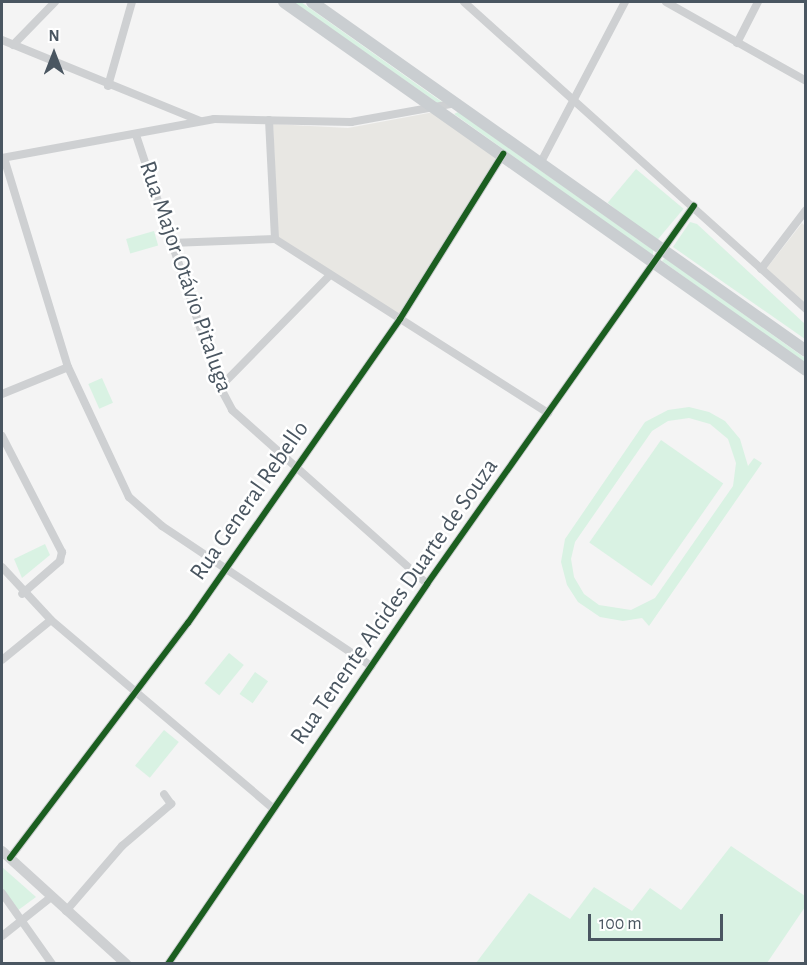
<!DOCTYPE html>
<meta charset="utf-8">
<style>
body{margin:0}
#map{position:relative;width:807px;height:965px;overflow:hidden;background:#f4f4f4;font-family:"Alegreya Sans",sans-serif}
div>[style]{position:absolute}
.commercial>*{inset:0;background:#e8e7e3}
.green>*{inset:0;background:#d9f2e3;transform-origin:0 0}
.minor>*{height:8px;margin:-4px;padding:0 4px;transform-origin:4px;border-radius:4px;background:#ced0d2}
.tertiary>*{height:10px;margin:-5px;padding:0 5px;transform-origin:5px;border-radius:5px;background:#ced0d2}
.primary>*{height:12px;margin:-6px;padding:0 6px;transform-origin:6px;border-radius:6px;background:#caced1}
.cycleway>*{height:6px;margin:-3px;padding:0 3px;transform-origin:3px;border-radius:3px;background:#1b5e20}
span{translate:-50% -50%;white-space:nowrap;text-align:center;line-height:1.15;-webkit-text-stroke:5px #fff;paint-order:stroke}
.street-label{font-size:24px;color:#4a5661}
.frame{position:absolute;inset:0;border:3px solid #4a5661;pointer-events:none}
.north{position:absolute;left:24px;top:24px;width:60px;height:60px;-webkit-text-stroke:4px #fff;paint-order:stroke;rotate:0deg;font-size:16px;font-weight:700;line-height:24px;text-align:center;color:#4a5661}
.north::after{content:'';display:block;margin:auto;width:21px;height:27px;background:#4a5661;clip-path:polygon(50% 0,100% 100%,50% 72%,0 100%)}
.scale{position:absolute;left:588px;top:914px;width:135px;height:27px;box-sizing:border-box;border:3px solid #4a5661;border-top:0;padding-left:8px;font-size:18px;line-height:21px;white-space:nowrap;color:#4a5661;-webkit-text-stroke:4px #fff;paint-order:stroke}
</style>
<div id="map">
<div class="commercial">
<div style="clip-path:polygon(434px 112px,500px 154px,399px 315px,278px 237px,273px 124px,348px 128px)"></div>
<div style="clip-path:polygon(802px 223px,805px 226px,805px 306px,766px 269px)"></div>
</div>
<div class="green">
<div style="clip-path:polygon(293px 2px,301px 2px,442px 102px,439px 104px)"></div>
<div style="clip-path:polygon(458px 112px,653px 250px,653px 256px,454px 114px)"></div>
<div style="left:636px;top:169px;width:62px;height:44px;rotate:40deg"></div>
<div style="clip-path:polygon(690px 222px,697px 224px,805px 324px,805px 339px,673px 247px)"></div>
<div style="left:154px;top:231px;width:15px;height:29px;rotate:74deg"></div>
<div style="clip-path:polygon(665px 258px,805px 358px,805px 364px,662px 261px)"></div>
<div style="left:102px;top:378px;width:27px;height:15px;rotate:66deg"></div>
<div style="clip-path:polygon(evenodd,689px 407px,709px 412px,725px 421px,740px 439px,748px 466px,754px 458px,762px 463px,649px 626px,642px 618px,623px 621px,600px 617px,578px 602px,567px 585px,561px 562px,565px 539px,645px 422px,668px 410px,689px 407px,689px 418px,710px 424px,728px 439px,736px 463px,733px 486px,655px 598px,631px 610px,599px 605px,584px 594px,574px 577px,571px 559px,575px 542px,652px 431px,668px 421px,689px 418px)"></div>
<div style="left:661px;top:440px;width:76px;height:125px;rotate:35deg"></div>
<div style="clip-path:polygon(45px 544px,50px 555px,22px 578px,14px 559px)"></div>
<div style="left:229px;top:653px;width:19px;height:39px;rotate:39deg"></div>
<div style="left:255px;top:672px;width:16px;height:27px;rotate:35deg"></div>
<div style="left:164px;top:730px;width:19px;height:46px;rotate:39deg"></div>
<div style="clip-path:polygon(731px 846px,805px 896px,805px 907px,767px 963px,476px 963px,529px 893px,570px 919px,594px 887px,632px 911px,650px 888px,681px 910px)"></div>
<div style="clip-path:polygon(2px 867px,36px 897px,17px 911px,2px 890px)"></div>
</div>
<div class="minor">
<div style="left:464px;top:2px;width:460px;rotate:41.9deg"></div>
<div style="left:666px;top:2px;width:161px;rotate:29.4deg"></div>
<div style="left:2px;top:40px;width:214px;rotate:22.2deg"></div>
<div style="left:737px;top:43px;width:46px;rotate:-62.9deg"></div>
<div style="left:13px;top:45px;width:60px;rotate:-45.7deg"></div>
<div style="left:108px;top:86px;width:87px;rotate:-74.1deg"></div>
<div style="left:269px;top:120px;width:119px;rotate:87.1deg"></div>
<div style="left:275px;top:239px;width:324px;rotate:32.5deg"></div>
<div style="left:136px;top:135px;width:266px;rotate:71.6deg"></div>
<div style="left:220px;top:387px;width:26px;rotate:62deg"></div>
<div style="left:232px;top:410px;width:261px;rotate:41.7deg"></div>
<div style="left:2px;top:158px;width:216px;rotate:-10.4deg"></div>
<div style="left:214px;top:119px;width:137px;rotate:1.3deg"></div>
<div style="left:351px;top:122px;width:108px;rotate:-10.2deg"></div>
<div style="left:4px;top:158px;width:219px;rotate:73deg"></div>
<div style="left:68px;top:367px;width:144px;rotate:64.9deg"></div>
<div style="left:129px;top:497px;width:44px;rotate:41.3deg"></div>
<div style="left:162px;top:526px;width:252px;rotate:33.8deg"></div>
<div style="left:541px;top:162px;width:181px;rotate:-62.3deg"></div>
<div style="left:171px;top:243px;width:104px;rotate:-2.2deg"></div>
<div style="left:761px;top:269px;width:74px;rotate:-52.7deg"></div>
<div style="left:220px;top:387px;width:157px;rotate:-45.5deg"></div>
<div style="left:2px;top:394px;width:71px;rotate:-22.2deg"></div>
<div style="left:2px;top:436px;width:131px;rotate:62.7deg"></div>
<div style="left:62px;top:552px;width:9px;rotate:103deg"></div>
<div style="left:60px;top:561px;width:50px;rotate:139deg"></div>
<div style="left:2px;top:567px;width:72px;rotate:47.2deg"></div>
<div style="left:51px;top:620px;width:292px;rotate:40.3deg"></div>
<div style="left:2px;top:660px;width:63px;rotate:-39.2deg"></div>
<div style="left:10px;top:858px;width:295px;rotate:-52.9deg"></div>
<div style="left:188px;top:623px;width:371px;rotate:-55.1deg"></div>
<div style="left:400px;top:319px;width:195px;rotate:-58deg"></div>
<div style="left:2px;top:893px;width:87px;rotate:54.8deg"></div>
<div style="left:66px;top:911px;width:86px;rotate:-49.3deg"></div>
<div style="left:122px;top:846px;width:65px;rotate:-40.6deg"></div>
<div style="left:171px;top:804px;width:12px;rotate:-125deg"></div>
<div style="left:2px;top:936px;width:63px;rotate:-38.5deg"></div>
<div style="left:168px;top:964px;width:460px;rotate:-55.7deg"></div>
<div style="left:427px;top:584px;width:463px;rotate:-54.8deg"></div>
</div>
<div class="tertiary">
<div style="left:2px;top:851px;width:168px;rotate:42.3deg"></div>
</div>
<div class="primary">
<div style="left:284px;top:2px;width:639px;rotate:35.18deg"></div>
<div style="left:312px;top:2px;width:605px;rotate:35.24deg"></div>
</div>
<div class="cycleway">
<div style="left:10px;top:858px;width:295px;rotate:-52.9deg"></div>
<div style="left:188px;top:623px;width:371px;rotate:-55.1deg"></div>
<div style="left:400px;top:319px;width:195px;rotate:-58deg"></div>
<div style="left:168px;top:964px;width:460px;rotate:-55.7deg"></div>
<div style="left:427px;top:584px;width:463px;rotate:-54.8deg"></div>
</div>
<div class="street-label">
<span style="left:185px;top:277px;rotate:71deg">Rua Major Otávio Pitaluga</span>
<span style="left:250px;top:501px;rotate:-55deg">Rua General Rebello</span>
<span style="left:395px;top:602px;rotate:-55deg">Rua Tenente Alcides Duarte de Souza</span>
</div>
<div class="frame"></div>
<div class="north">N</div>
<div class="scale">100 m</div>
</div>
